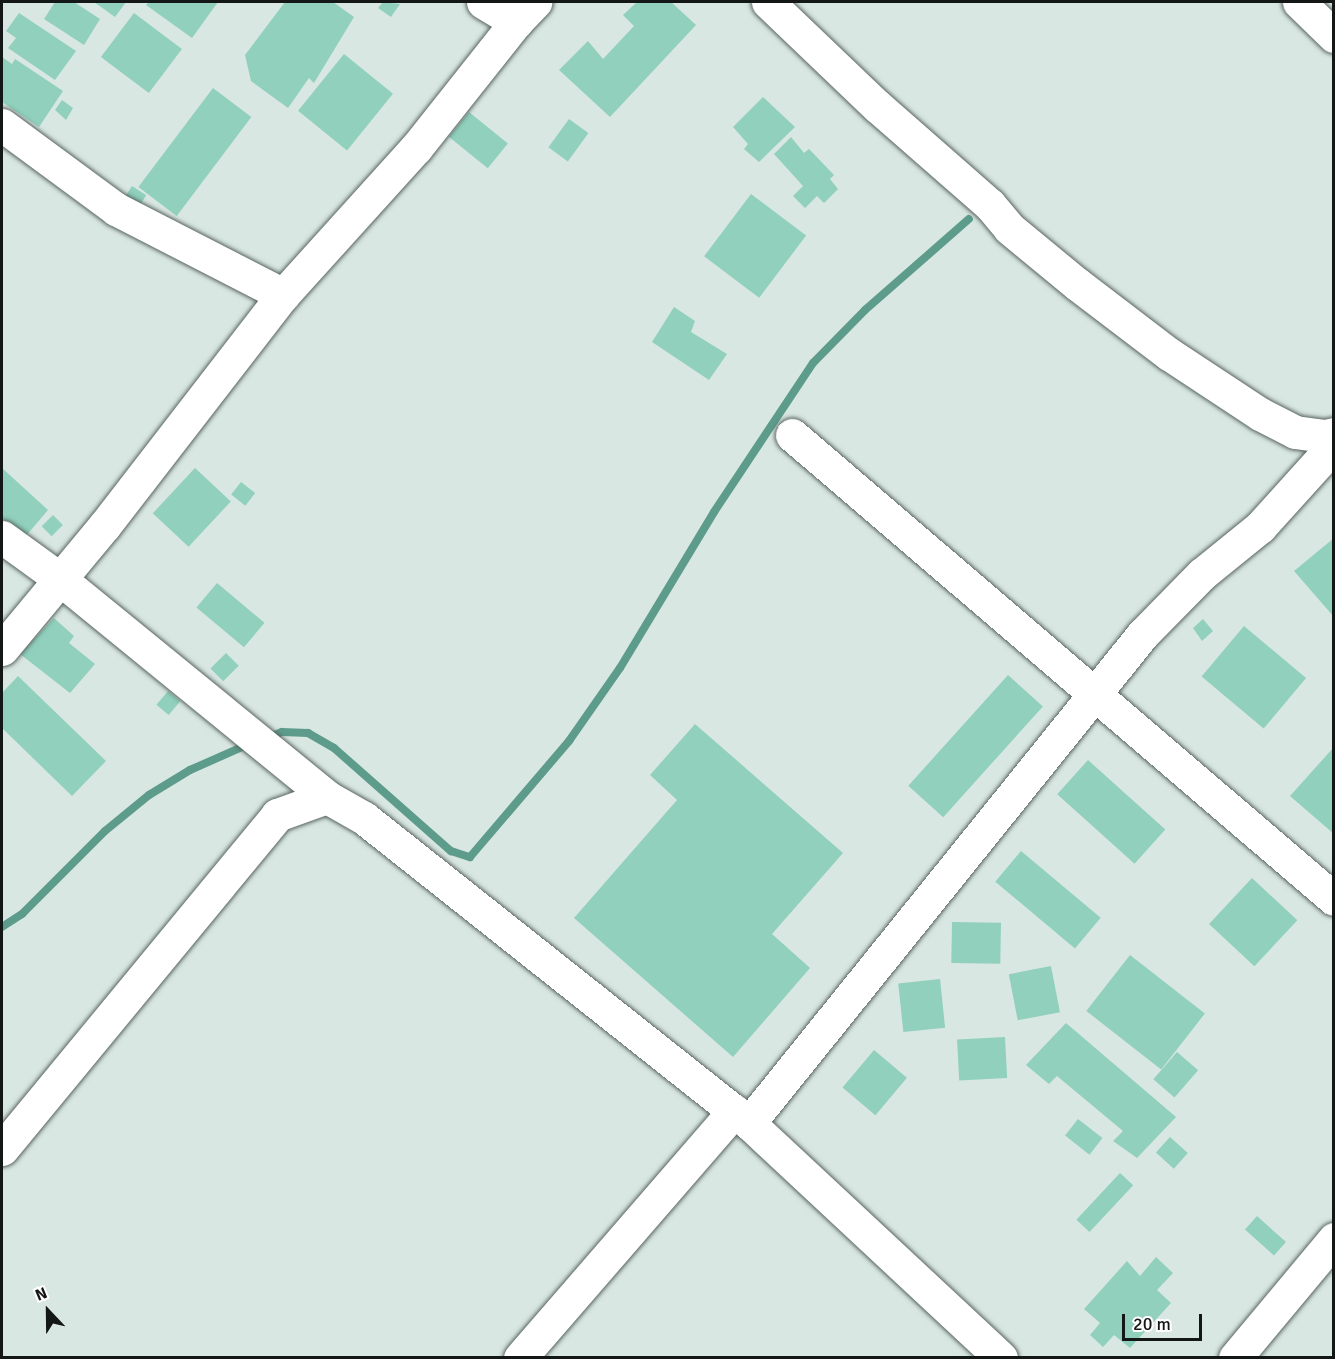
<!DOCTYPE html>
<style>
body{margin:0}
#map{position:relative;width:1335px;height:1359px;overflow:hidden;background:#d9e7e2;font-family:Signika,sans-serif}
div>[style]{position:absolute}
.stream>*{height:8px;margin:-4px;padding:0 4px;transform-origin:4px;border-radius:4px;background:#5d9c8b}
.building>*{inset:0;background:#90d0bd;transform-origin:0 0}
.roads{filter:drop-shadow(0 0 2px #586460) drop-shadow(0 0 2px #586460)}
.minor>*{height:33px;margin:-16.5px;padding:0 16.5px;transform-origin:16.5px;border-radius:16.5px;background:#fff}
span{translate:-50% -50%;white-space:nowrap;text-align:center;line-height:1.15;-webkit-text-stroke:4.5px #fff;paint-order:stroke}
.frame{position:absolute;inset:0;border:3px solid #131816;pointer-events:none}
.north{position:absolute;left:18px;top:1281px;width:60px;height:60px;-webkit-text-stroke:4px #fff;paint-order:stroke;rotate:338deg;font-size:16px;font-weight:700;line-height:24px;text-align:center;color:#131816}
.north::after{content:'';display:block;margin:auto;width:21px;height:27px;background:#131816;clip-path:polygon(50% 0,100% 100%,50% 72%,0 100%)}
.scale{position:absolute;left:1122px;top:1314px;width:80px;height:27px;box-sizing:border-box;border:3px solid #131816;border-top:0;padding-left:8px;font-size:18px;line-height:21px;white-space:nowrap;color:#131816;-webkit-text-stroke:4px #fff;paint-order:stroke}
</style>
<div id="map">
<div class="stream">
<div style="left:267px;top:738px;width:16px;rotate:-22deg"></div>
<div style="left:282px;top:732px;width:26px;rotate:2deg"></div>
<div style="left:308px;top:733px;width:30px;rotate:30deg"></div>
<div style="left:334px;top:748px;width:156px;rotate:41.4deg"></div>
<div style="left:451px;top:851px;width:20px;rotate:18deg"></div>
<div style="left:470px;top:857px;width:153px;rotate:-49.5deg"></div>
<div style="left:569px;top:741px;width:89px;rotate:-55.1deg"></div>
<div style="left:620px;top:668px;width:182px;rotate:-58.9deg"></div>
<div style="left:714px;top:512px;width:179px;rotate:-56.4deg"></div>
<div style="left:813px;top:363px;width:74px;rotate:-45.5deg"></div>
<div style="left:865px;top:310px;width:138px;rotate:-41.2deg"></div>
<div style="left:2px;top:927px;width:24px;rotate:-33deg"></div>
<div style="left:22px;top:914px;width:117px;rotate:-45deg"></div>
<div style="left:105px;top:831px;width:57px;rotate:-39.3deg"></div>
<div style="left:149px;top:795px;width:48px;rotate:-31.4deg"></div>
<div style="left:190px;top:770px;width:64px;rotate:-23.8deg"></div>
</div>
<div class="building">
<div style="clip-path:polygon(55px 2px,74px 2px,100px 19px,84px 45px,44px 19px)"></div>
<div style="clip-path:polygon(94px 2px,126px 2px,115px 17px)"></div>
<div style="clip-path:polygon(149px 2px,218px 2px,192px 38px,146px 5px)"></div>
<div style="clip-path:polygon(285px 2px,333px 2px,354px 17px,314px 83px,309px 78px,288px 108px,251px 81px,245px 55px)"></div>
<div style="clip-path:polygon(383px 2px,400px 4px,391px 17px,378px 8px)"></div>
<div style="clip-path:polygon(637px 2px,671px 2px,696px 25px,610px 117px,559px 70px,588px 41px,603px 59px,634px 26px,623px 15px)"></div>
<div style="clip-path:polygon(19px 13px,76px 51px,55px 80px,8px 48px,16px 38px,6px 31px)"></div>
<div style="left:134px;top:13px;width:60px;height:55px;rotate:37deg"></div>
<div style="left:344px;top:54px;width:63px;height:73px;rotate:39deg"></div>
<div style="clip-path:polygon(2px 57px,12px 64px,15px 59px,63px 91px,39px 127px,2px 102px)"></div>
<div style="left:213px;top:88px;width:48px;height:124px;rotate:37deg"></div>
<div style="clip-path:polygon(763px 97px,795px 127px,759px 162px,744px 149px,748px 144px,733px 127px)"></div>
<div style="clip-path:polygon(62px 100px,73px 108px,66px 120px,55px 110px)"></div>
<div style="left:469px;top:112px;width:50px;height:32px;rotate:39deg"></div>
<div style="left:569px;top:119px;width:24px;height:35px;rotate:36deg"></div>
<div style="clip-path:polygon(791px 137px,804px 153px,809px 149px,834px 175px,830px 179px,838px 189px,824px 203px,817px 196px,805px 208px,793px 196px,803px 186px,774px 154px)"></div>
<div style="left:132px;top:186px;width:17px;height:14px;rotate:33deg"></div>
<div style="left:751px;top:194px;width:69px;height:78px;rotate:37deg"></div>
<div style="clip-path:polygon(674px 307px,695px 321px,691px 332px,727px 354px,709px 380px,652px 342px)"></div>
<div style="clip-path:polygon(2px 468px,48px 510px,25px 537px,2px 518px)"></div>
<div style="left:195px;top:468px;width:49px;height:62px;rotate:43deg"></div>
<div style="left:241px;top:482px;width:18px;height:16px;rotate:38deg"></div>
<div style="left:53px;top:515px;width:14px;height:16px;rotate:45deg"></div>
<div style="clip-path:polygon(1334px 538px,1334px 617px,1294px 571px)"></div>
<div style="left:217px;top:583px;width:62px;height:32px;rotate:40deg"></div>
<div style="clip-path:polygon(54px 618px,74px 636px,69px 643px,95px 664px,70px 693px,20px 654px)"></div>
<div style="clip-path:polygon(1203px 619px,1213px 631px,1202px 641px,1193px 628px)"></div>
<div style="left:1244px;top:626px;width:81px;height:66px;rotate:40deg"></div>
<div style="left:226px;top:653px;width:18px;height:22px;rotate:45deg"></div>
<div style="left:1008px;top:675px;width:47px;height:149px;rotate:42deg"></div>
<div style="clip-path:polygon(18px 676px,106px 761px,72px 796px,2px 728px,2px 693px)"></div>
<div style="left:168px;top:691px;width:16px;height:18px;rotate:40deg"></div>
<div style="clip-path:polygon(695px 724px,843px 853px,772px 934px,810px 968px,733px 1057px,574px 918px,677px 800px,650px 775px)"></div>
<div style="clip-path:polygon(1334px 747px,1334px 834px,1290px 796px)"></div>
<div style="left:1088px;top:760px;width:104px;height:46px;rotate:42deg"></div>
<div style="left:1021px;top:851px;width:104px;height:40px;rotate:40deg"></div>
<div style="left:1252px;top:878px;width:62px;height:63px;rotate:43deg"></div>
<div style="left:952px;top:922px;width:49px;height:41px;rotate:1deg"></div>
<div style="left:1130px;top:955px;width:95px;height:71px;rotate:38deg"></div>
<div style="left:1051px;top:966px;width:47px;height:43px;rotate:79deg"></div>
<div style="left:940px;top:979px;width:49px;height:42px;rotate:84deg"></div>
<div style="clip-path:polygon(1066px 1023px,1176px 1117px,1137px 1158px,1113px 1141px,1123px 1131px,1057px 1076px,1049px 1084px,1026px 1065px)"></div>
<div style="left:1005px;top:1037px;width:41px;height:48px;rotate:87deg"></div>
<div style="left:874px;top:1050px;width:43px;height:49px;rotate:40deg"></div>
<div style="left:1177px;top:1052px;width:28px;height:36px;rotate:41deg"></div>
<div style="left:1078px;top:1119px;width:31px;height:21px;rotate:38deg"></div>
<div style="left:1170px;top:1137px;width:24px;height:21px;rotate:42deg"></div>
<div style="left:1120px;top:1173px;width:18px;height:64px;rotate:43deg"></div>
<div style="left:1257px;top:1216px;width:39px;height:18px;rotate:42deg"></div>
<div style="clip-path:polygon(1156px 1257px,1173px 1273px,1157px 1290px,1171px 1303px,1130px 1348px,1114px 1335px,1103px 1347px,1090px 1335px,1100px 1323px,1084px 1309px,1127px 1261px,1140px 1276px)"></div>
</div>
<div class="roads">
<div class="minor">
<div style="left:483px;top:2px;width:39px;rotate:31deg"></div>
<div style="left:516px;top:22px;width:28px;rotate:-46deg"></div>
<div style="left:768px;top:2px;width:151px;rotate:43.7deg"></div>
<div style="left:877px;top:106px;width:150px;rotate:41.2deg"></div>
<div style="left:990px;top:205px;width:30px;rotate:50deg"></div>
<div style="left:1009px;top:228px;width:88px;rotate:39.5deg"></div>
<div style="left:1077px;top:284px;width:116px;rotate:37.3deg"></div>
<div style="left:1169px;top:354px;width:109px;rotate:33.4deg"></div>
<div style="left:1260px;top:414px;width:39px;rotate:27deg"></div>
<div style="left:1295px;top:432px;width:30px;rotate:8deg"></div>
<div style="left:1325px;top:436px;width:9px;rotate:-13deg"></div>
<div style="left:1299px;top:2px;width:49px;rotate:44.2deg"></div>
<div style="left:2px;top:125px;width:142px;rotate:36.4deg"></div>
<div style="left:116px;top:209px;width:188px;rotate:27.2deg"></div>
<div style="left:792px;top:435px;width:713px;rotate:40.57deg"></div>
<div style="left:2px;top:537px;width:72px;rotate:35.9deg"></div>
<div style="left:60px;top:579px;width:345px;rotate:39.2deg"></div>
<div style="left:2px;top:649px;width:161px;rotate:-50.3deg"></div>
<div style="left:105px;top:525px;width:291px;rotate:-52.3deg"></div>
<div style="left:283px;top:295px;width:198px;rotate:-47.9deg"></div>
<div style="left:416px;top:148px;width:161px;rotate:-51.6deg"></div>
<div style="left:2px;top:1149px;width:433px;rotate:-50.5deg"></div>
<div style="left:277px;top:815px;width:53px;rotate:-19.8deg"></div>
<div style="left:327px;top:797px;width:43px;rotate:29.6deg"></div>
<div style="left:364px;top:818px;width:491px;rotate:38.4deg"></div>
<div style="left:520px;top:1358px;width:327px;rotate:-49.1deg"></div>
<div style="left:1001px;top:1358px;width:345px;rotate:-137deg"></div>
<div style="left:749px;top:1123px;width:627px;rotate:-51.15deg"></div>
<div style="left:1142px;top:635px;width:86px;rotate:-45.5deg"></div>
<div style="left:1202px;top:574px;width:75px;rotate:-39deg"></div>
<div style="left:1260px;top:527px;width:110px;rotate:-47.9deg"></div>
<div style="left:1235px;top:1358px;width:155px;rotate:-50.2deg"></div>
</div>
</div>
<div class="frame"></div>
<div class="north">N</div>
<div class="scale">20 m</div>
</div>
